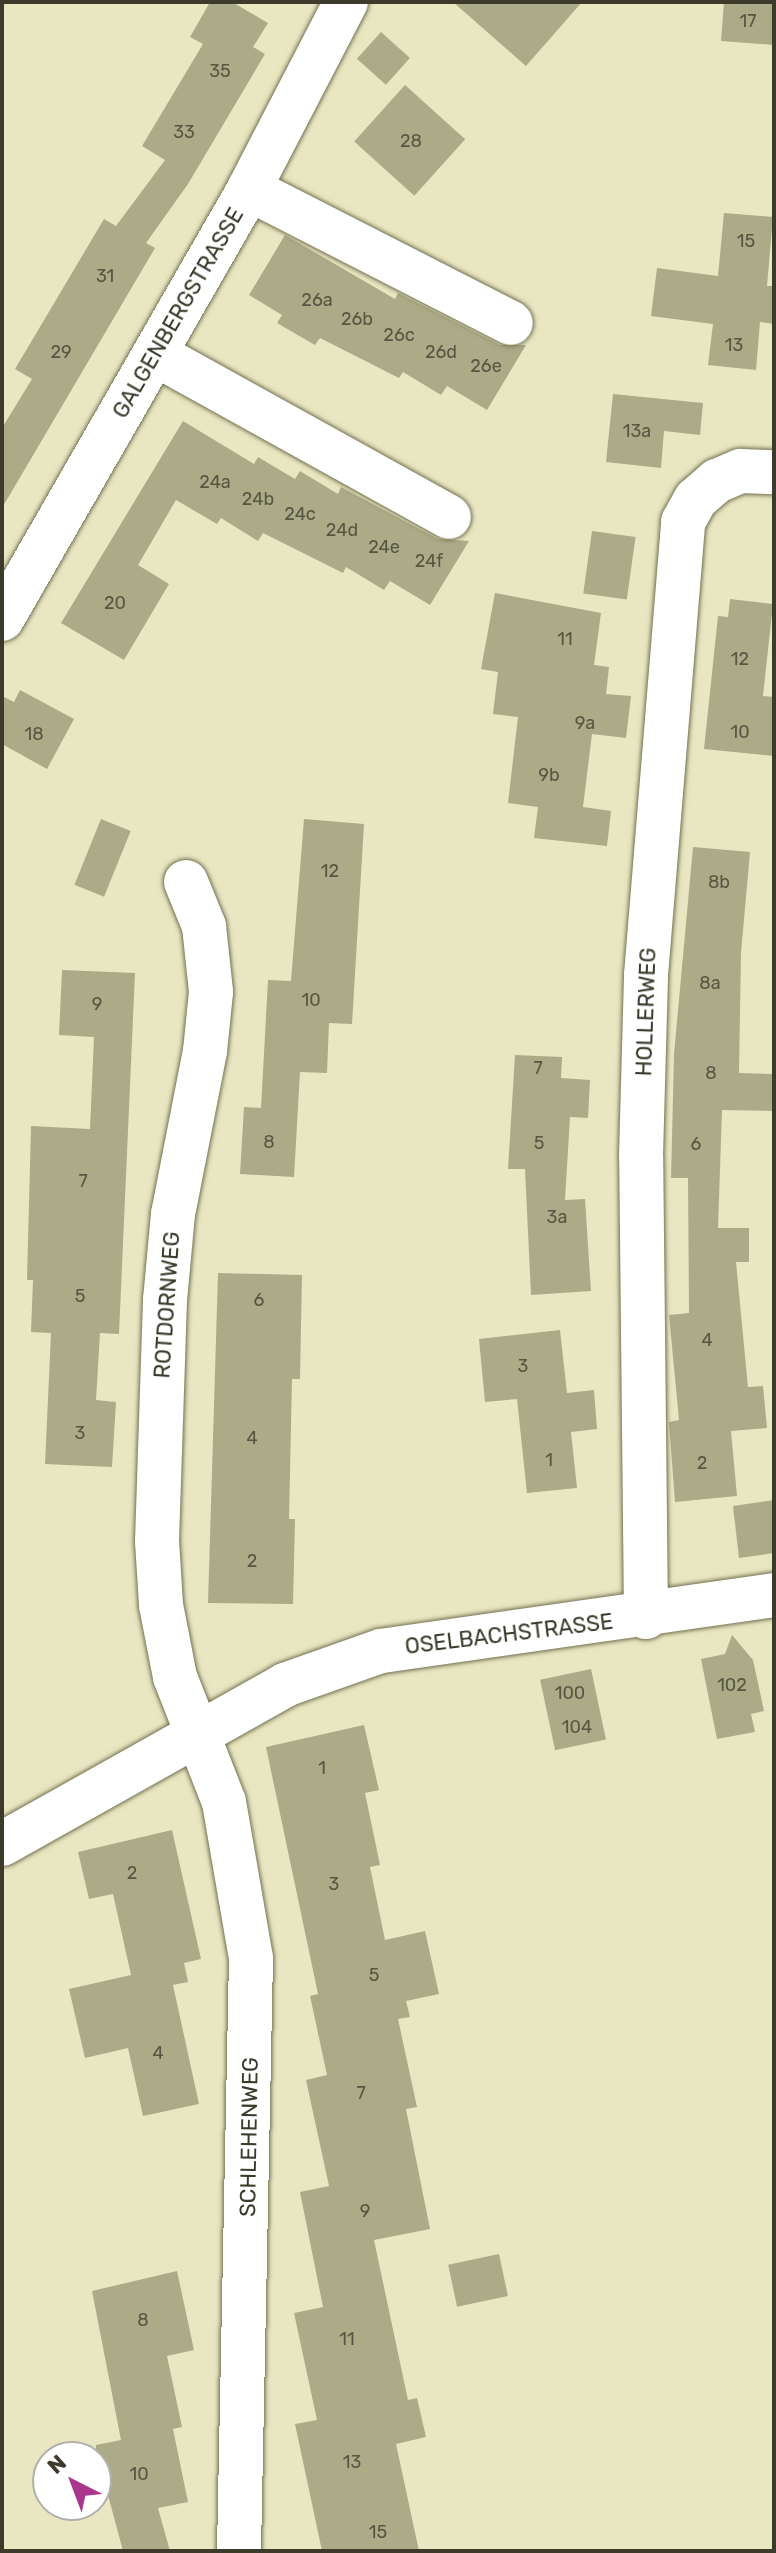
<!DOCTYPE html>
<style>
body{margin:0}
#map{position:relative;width:776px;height:2553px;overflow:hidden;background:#e9e7c2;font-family:Rubik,sans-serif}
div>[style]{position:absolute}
.building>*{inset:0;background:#acab87;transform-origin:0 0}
.roads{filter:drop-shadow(0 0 2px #737150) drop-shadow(0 0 2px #737150)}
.minor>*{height:44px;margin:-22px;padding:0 22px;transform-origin:22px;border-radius:22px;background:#fff}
span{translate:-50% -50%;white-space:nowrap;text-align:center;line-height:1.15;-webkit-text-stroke:8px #fff;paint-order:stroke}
.number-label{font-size:18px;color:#575642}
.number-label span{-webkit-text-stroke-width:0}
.street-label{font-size:22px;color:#3b3a2b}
.frame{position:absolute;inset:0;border:4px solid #3b3a2b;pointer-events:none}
.north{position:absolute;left:32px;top:2441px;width:80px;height:80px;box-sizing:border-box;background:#fff;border:2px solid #b1b0aa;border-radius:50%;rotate:318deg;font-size:22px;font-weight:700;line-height:32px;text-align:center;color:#3b3a2b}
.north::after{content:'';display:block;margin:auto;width:28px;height:36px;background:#ab368e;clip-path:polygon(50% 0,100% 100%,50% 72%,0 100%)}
</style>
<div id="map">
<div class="building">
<div style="clip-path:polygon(210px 2px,232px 2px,268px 23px,253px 47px,265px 54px,188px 184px,146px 243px,155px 248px,2px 508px,2px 428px,32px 379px,15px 369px,104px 219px,116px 226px,165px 160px,142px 146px,203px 44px,190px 37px)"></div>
<div style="clip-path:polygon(453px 2px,582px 2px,526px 66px)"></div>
<div style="clip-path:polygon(724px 2px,774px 2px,774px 45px,721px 41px)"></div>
<div style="left:381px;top:32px;width:39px;height:36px;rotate:42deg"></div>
<div style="left:405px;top:85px;width:81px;height:76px;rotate:42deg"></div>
<div style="clip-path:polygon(724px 213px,773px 217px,767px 286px,774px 286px,774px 324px,760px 322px,756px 370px,708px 365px,713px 324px,651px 316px,657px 268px,718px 276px)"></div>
<div style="clip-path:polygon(285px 235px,395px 299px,398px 293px,500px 345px,526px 345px,487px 410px,447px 386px,441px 395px,403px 372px,399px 378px,320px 338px,315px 345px,277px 323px,282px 315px,249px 295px)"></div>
<div style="clip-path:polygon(613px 394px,703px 403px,700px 435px,664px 431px,661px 468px,606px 462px)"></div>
<div style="clip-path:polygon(183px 421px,254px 464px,258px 457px,295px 479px,300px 471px,338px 494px,341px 487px,438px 539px,469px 541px,430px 605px,390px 581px,384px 590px,346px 567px,343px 573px,263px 533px,258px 541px,221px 518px,217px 524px,176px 500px,138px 565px,169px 584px,124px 660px,61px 623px)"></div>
<div style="left:592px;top:531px;width:44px;height:63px;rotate:8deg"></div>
<div style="clip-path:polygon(495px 593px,601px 613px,594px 665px,609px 667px,606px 694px,631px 696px,626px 738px,592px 734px,583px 807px,611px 811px,607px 846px,534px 838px,538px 807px,508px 803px,518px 717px,493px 714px,498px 672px,481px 669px)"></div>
<div style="clip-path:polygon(730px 599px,773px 604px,763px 696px,774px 697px,774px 756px,704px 749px,718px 616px,728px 617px)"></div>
<div style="clip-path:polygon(20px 690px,74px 719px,47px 769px,2px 744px,2px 696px,14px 702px)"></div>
<div style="left:101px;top:819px;width:32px;height:71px;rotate:22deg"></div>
<div style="clip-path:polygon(304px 819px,364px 824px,352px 1024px,329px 1023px,327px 1073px,300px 1072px,294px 1177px,240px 1174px,244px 1107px,261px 1108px,268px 980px,291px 981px)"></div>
<div style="clip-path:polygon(693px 847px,750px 852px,741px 953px,739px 1073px,774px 1074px,774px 1111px,722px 1110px,718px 1228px,749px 1228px,749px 1262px,736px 1262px,748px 1387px,763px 1386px,767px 1428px,731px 1431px,737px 1496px,675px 1502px,669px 1422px,679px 1420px,669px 1315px,689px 1313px,688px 1178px,671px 1178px,674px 1054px)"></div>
<div style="clip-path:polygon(62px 970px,135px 973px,119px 1334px,100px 1333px,96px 1400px,116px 1402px,112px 1467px,45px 1464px,51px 1333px,31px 1332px,33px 1280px,27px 1280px,31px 1126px,90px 1129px,94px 1037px,59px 1035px)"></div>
<div style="clip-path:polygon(515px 1055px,562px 1057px,561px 1078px,590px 1080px,588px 1118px,570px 1117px,565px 1200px,585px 1199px,591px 1291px,531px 1295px,525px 1169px,508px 1169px)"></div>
<div style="clip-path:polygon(218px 1273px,302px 1275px,300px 1379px,292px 1379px,289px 1519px,295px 1519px,293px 1604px,208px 1603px)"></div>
<div style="clip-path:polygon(560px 1330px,567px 1393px,594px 1390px,597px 1429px,571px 1432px,577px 1488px,527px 1493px,517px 1399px,485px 1402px,479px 1339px)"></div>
<div style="clip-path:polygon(774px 1500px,774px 1553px,739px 1558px,733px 1506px)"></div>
<div style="clip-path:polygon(732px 1635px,753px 1660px,764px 1711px,751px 1714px,755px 1732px,717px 1739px,701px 1659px,725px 1654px)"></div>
<div style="left:591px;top:1669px;width:72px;height:52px;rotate:78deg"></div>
<div style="clip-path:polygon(364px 1725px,379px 1790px,365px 1793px,380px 1865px,370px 1867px,385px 1940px,425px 1931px,439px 1994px,406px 2001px,410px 2017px,398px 2019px,417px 2107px,406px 2109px,430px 2229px,374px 2240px,408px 2400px,417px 2398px,426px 2437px,396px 2444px,419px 2551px,322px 2551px,295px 2424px,317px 2420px,294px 2313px,323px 2307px,300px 2192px,329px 2186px,306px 2080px,327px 2075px,310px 1996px,318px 1994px,266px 1747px)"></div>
<div style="clip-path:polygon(172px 1830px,201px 1959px,184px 1963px,188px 1982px,173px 1985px,199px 2104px,143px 2116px,128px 2048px,85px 2058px,69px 1989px,131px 1975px,113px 1894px,89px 1899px,78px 1852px)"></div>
<div style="left:499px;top:2254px;width:43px;height:52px;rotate:78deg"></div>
<div style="clip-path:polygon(177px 2271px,194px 2350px,167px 2356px,182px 2427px,173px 2429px,188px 2502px,158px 2508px,170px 2551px,123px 2551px,108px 2495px,96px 2498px,96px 2445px,121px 2440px,92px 2291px)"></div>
</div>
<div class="roads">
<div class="minor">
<div style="left:249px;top:189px;width:294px;rotate:27.1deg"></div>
<div style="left:155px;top:354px;width:336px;rotate:29deg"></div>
<div style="left:2px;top:619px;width:496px;rotate:-60.1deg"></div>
<div style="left:249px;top:189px;width:211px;rotate:-62.6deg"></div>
<div style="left:186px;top:882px;width:48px;rotate:67.8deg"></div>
<div style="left:204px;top:926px;width:66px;rotate:83.9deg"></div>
<div style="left:211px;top:992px;width:59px;rotate:95.8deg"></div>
<div style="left:205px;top:1051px;width:166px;rotate:101.1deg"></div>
<div style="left:173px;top:1214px;width:86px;rotate:95.3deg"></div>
<div style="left:165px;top:1300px;width:241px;rotate:91.9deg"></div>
<div style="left:157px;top:1541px;width:64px;rotate:86.4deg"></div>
<div style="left:161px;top:1605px;width:73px;rotate:79deg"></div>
<div style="left:175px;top:1677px;width:134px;rotate:68.6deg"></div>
<div style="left:224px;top:1802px;width:158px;rotate:80.2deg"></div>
<div style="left:251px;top:1958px;width:593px;rotate:91.16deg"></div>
<div style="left:646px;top:1617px;width:461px;rotate:-90.6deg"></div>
<div style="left:641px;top:1156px;width:181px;rotate:-88.4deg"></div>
<div style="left:646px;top:975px;width:455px;rotate:-85.3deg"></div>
<div style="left:683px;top:522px;width:26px;rotate:-61deg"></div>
<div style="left:696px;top:499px;width:28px;rotate:-41deg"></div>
<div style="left:717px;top:481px;width:26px;rotate:-23deg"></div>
<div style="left:741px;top:471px;width:33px;rotate:2deg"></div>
<div style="left:2px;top:1844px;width:325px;rotate:-29.3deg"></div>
<div style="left:285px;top:1685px;width:102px;rotate:-19.5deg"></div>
<div style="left:381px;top:1651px;width:397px;rotate:-8.1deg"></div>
</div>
</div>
<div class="number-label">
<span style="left:748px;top:21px">17</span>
<span style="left:220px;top:71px">35</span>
<span style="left:184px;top:132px">33</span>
<span style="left:411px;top:141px">28</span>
<span style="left:746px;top:241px">15</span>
<span style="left:105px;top:276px">31</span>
<span style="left:317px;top:300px">26a</span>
<span style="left:357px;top:319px">26b</span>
<span style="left:399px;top:335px">26c</span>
<span style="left:734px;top:345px">13</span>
<span style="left:61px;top:352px">29</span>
<span style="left:441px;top:352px">26d</span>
<span style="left:486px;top:366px">26e</span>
<span style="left:637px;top:431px">13a</span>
<span style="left:215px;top:482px">24a</span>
<span style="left:258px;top:499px">24b</span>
<span style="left:300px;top:514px">24c</span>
<span style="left:342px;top:530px">24d</span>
<span style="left:384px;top:547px">24e</span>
<span style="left:429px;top:561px">24f</span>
<span style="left:115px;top:603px">20</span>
<span style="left:565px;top:639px">11</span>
<span style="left:740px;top:659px">12</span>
<span style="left:585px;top:723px">9a</span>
<span style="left:740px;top:732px">10</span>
<span style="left:34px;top:734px">18</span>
<span style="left:549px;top:775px">9b</span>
<span style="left:330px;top:871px">12</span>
<span style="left:719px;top:882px">8b</span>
<span style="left:710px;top:983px">8a</span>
<span style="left:311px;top:1000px">10</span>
<span style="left:97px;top:1004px">9</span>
<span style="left:538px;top:1068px">7</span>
<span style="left:711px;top:1073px">8</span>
<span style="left:269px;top:1142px">8</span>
<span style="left:539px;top:1143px">5</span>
<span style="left:696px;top:1144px">6</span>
<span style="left:83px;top:1181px">7</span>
<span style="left:557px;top:1217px">3a</span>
<span style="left:80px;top:1296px">5</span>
<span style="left:259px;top:1300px">6</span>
<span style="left:707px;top:1340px">4</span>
<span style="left:523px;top:1366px">3</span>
<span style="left:80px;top:1433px">3</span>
<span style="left:252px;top:1438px">4</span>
<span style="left:549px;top:1460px">1</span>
<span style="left:702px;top:1463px">2</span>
<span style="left:252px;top:1561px">2</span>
<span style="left:732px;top:1685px">102</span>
<span style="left:570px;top:1693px">100</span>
<span style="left:577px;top:1727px">104</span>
<span style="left:322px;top:1768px">1</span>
<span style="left:132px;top:1873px">2</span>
<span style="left:334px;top:1884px">3</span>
<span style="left:374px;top:1975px">5</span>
<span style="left:158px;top:2053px">4</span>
<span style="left:361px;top:2093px">7</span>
<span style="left:365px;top:2211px">9</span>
<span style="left:143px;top:2320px">8</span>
<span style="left:347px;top:2339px">11</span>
<span style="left:352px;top:2462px">13</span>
<span style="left:139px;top:2474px">10</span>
<span style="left:378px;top:2532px">15</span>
</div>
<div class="street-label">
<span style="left:178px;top:313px;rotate:-60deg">GALGENBERGSTRASSE</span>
<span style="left:646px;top:1012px;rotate:-88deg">HOLLERWEG</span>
<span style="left:167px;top:1305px;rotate:-86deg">ROTDORNWEG</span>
<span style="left:509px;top:1634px;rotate:-7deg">OSELBACHSTRASSE</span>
<span style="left:249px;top:2137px;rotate:-89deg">SCHLEHENWEG</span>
</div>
<div class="frame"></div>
<div class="north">N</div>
</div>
